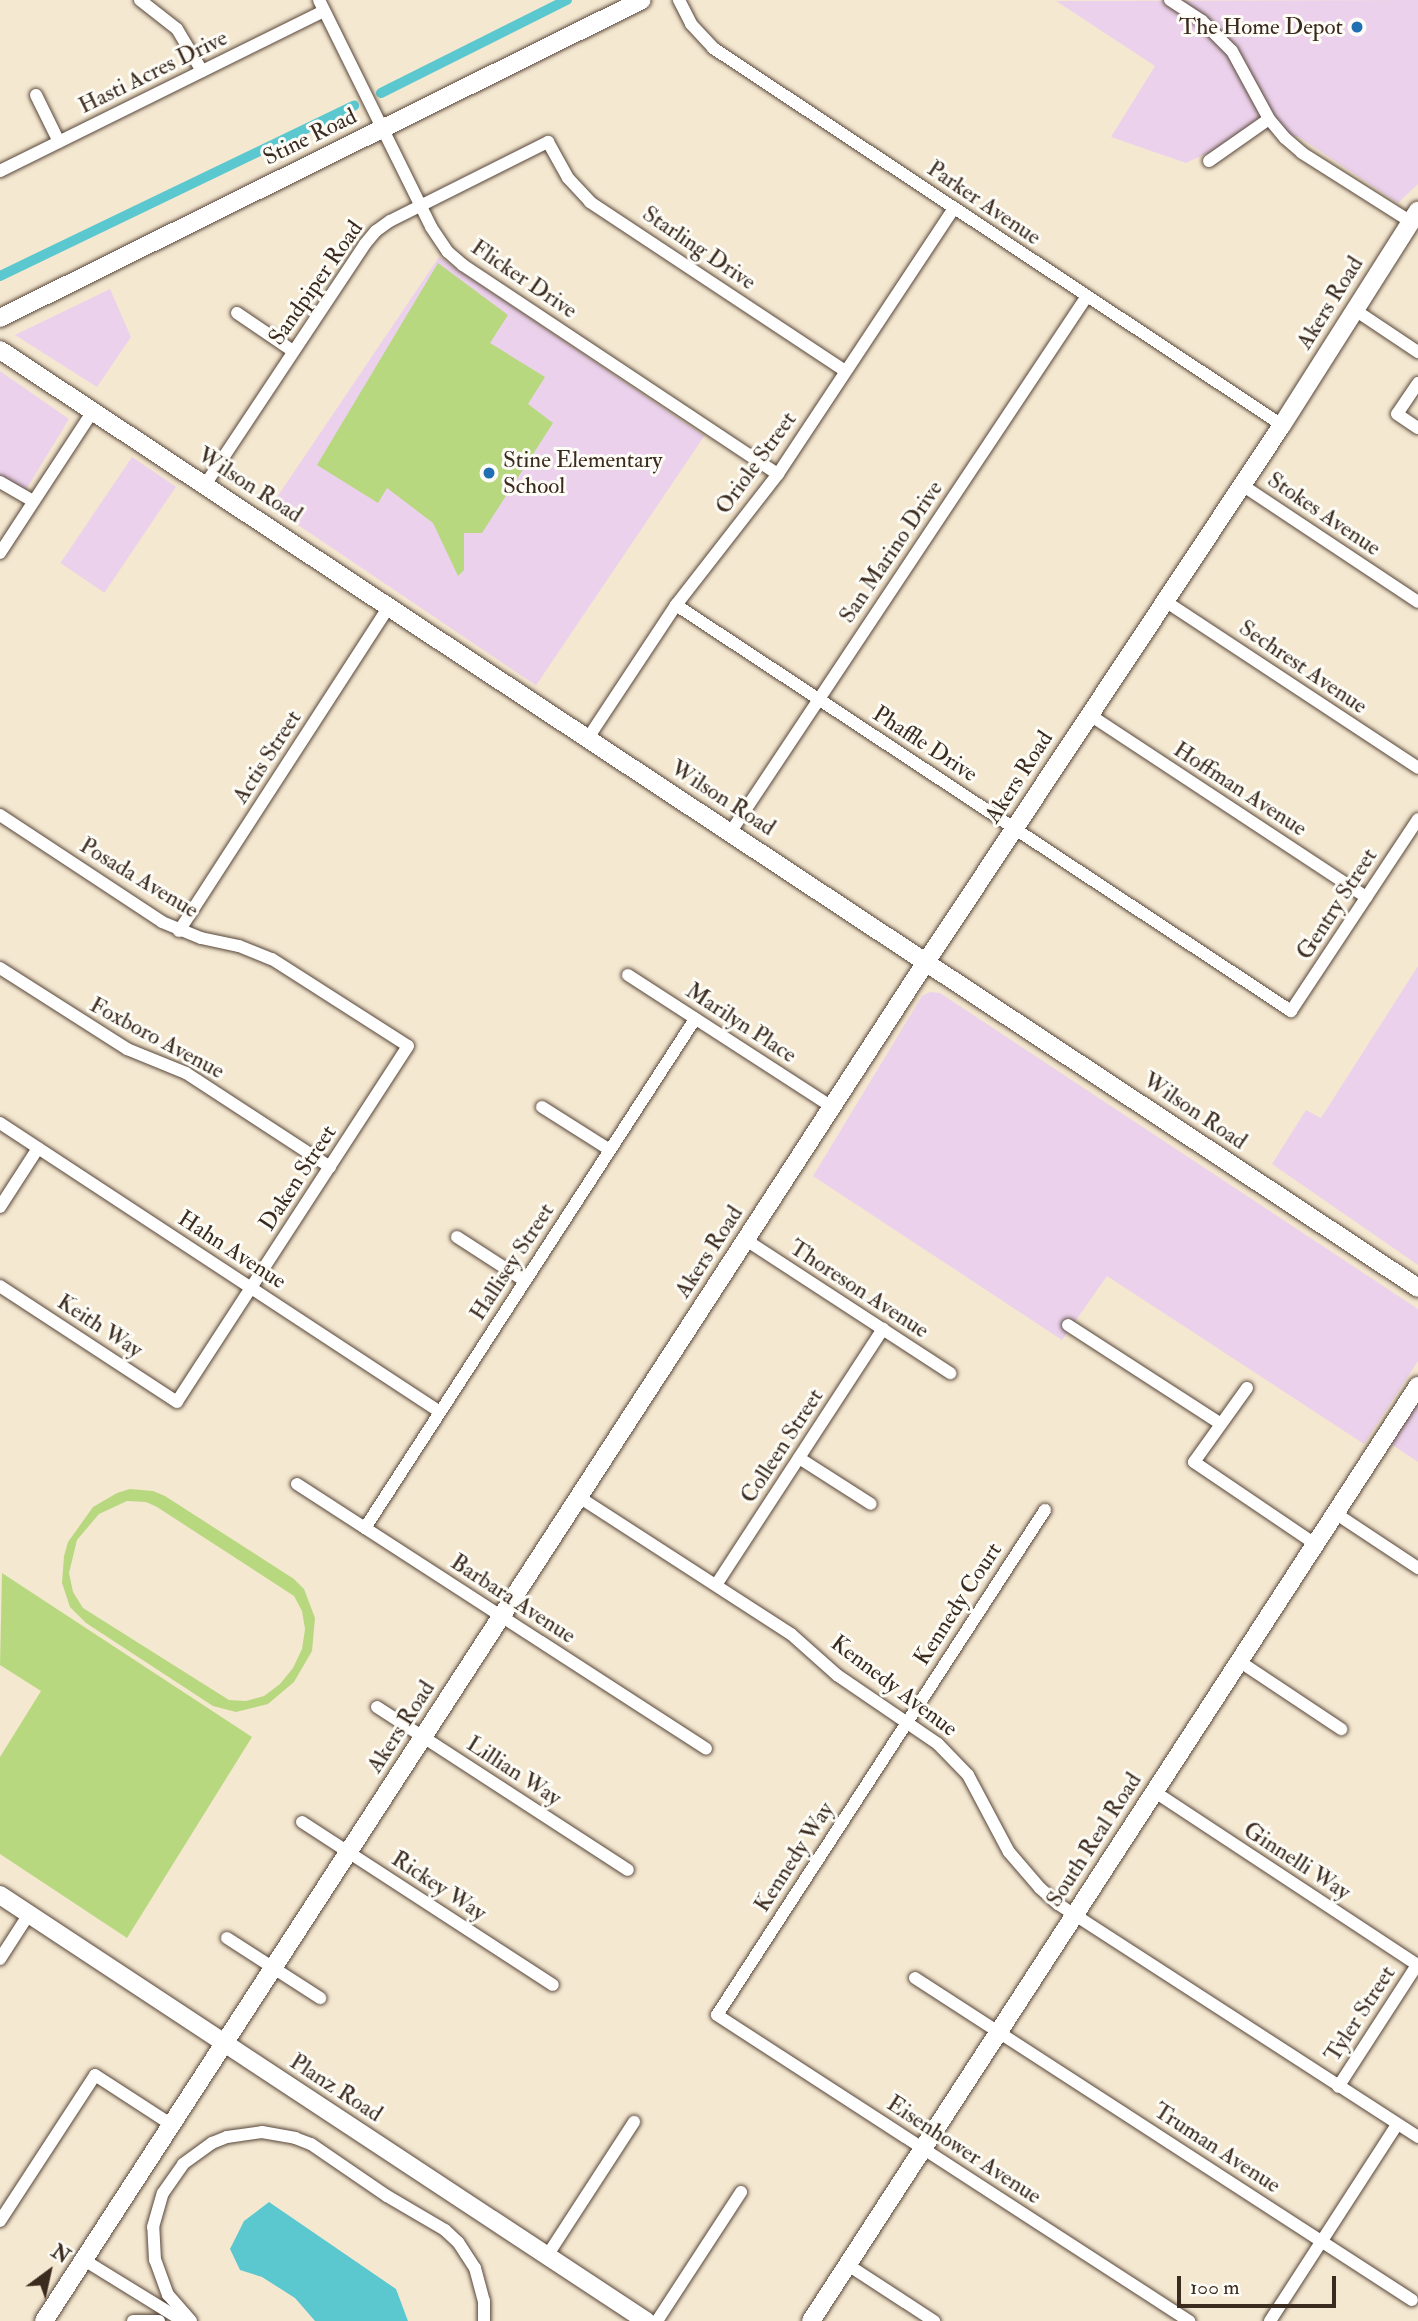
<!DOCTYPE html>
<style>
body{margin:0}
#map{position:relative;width:1418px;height:2321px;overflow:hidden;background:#f5e8d1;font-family:"IM FELL Double Pica",serif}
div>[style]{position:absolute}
.built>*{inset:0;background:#ebd1eb;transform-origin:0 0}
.green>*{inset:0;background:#b8d87f}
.water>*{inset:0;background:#5bc8cf}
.canal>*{height:10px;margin:-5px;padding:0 5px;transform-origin:5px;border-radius:5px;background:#5bc8cf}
.roads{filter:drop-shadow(0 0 2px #574639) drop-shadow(0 0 2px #574639)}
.street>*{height:12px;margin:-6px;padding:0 6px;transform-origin:6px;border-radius:6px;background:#fff}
.secondary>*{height:18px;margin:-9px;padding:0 9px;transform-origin:9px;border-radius:9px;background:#fff}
.dots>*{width:19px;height:19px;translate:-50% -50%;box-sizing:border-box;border:4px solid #fdfcf7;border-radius:50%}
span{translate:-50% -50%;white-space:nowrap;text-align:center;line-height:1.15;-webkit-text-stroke:6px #fdfcf7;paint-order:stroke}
.poi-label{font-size:23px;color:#3b2a1e}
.right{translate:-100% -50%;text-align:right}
.left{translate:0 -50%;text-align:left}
.street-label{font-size:23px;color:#3b2a1e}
.north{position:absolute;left:14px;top:2237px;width:70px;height:70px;-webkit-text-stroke:5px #fdfcf7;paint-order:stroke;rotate:33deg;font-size:19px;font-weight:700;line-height:28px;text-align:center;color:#3b2a1e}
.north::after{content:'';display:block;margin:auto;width:24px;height:32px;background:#3b2a1e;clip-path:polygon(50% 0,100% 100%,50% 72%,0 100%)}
.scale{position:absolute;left:1177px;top:2276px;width:159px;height:32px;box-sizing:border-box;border:4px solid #3b2a1e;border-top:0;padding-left:9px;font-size:21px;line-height:24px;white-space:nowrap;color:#3b2a1e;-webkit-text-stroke:5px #fdfcf7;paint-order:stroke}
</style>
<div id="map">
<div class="built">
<div style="clip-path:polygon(1418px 0,1418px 184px,1398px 203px,1299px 137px,1260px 129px,1186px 163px,1111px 137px,1155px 66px,1056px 1px)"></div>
<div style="left:439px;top:257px;width:320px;height:301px;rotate:34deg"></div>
<div style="clip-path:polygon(110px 289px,131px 337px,97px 387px,15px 335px)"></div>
<div style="clip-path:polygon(0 371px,69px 419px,21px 498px,0 484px)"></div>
<div style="left:132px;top:457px;width:53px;height:128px;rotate:34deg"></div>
<div style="clip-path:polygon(1418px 966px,1418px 1265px,1272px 1164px,1306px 1110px,1321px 1118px)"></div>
<div style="clip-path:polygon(930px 992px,940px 993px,1418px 1309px,1418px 1361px,1364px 1444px,1107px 1276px,1062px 1340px,813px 1176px,922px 996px)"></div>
<div style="clip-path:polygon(1418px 1402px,1418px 1462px,1391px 1444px)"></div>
</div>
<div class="green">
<div style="clip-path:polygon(438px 263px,508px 315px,490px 343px,545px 377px,528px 404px,553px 423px,482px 533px,464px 533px,464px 570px,458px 576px,433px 523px,387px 488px,378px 503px,317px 465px)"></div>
<div style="clip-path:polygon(evenodd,130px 1489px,153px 1491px,165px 1496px,294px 1579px,304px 1589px,315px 1618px,312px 1651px,294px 1682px,268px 1704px,236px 1712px,213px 1706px,86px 1623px,70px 1607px,62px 1583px,64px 1556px,68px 1542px,93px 1507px,117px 1493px,130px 1489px,127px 1501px,146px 1502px,157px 1507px,294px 1596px,302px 1611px,305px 1629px,302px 1649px,293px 1668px,280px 1684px,264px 1696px,246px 1701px,229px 1700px,83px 1608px,73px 1592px,69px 1573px,77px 1540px,99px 1514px,127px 1501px)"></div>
<div style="clip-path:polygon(2px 1573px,252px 1737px,127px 1938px,0 1854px,0 1757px,41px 1691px,0 1665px)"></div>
</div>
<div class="water">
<div style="clip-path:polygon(269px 2202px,396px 2289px,408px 2321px,315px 2321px,295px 2298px,262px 2277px,240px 2270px,230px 2249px,244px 2221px)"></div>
</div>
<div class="canal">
<div style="left:381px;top:93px;width:208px;rotate:-26.6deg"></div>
<div style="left:0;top:276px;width:393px;rotate:-25.7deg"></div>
</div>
<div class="roads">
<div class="street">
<div style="left:140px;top:0;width:47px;rotate:38.1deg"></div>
<div style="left:177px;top:29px;width:49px;rotate:59.2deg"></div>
<div style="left:319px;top:0;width:253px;rotate:63.7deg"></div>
<div style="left:431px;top:227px;width:30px;rotate:56deg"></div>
<div style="left:448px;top:252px;width:20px;rotate:41deg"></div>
<div style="left:463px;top:265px;width:378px;rotate:33.6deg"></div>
<div style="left:679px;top:0;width:27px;rotate:63deg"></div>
<div style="left:691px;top:24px;width:33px;rotate:47deg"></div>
<div style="left:713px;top:48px;width:683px;rotate:33.53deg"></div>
<div style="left:1170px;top:0;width:38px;rotate:33deg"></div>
<div style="left:1202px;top:21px;width:42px;rotate:45deg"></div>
<div style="left:1232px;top:51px;width:77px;rotate:61.4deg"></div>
<div style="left:1269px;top:119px;width:25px;rotate:50deg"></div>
<div style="left:1285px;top:138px;width:23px;rotate:41deg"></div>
<div style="left:1302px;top:153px;width:129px;rotate:32.3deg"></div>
<div style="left:36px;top:95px;width:52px;rotate:63.9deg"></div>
<div style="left:1209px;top:161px;width:73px;rotate:-35deg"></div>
<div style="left:0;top:171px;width:361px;rotate:-26.3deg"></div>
<div style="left:1355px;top:310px;width:76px;rotate:33.7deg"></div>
<div style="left:237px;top:313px;width:68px;rotate:34.2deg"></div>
<div style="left:1418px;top:383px;width:37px;rotate:124deg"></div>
<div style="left:1397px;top:414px;width:25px;rotate:34deg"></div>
<div style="left:0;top:482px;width:38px;rotate:30deg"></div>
<div style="left:205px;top:485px;width:289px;rotate:-56.4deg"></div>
<div style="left:365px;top:244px;width:17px;rotate:-50deg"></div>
<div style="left:376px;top:231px;width:17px;rotate:-36deg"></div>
<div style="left:390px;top:221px;width:177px;rotate:-26.6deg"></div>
<div style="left:548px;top:142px;width:41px;rotate:60.9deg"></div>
<div style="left:568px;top:178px;width:33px;rotate:47deg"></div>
<div style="left:590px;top:202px;width:306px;rotate:33.5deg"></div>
<div style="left:1242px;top:485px;width:211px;rotate:33.6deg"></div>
<div style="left:0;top:553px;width:170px;rotate:-56.8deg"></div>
<div style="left:1165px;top:601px;width:303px;rotate:33.4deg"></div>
<div style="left:676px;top:605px;width:737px;rotate:33.43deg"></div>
<div style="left:1291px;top:1011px;width:230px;rotate:-56.5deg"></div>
<div style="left:1090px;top:715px;width:331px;rotate:33.4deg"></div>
<div style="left:588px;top:738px;width:159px;rotate:-56.5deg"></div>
<div style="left:676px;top:605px;width:166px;rotate:-52.1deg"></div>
<div style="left:778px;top:474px;width:319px;rotate:-56.5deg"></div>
<div style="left:0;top:815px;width:194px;rotate:33.4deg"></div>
<div style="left:162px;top:922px;width:42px;rotate:22.3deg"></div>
<div style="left:201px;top:938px;width:39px;rotate:12deg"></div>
<div style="left:239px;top:946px;width:35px;rotate:22deg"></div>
<div style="left:272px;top:959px;width:161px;rotate:32.6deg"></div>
<div style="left:408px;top:1046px;width:424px;rotate:123deg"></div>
<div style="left:177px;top:1402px;width:212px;rotate:-146.8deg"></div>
<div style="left:730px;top:833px;width:645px;rotate:-56.38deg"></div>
<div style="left:179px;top:931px;width:386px;rotate:-57.1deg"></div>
<div style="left:0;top:968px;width:151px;rotate:32.5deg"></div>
<div style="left:127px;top:1049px;width:64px;rotate:22.1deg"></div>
<div style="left:186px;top:1073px;width:172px;rotate:33.1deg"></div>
<div style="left:628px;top:975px;width:243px;rotate:32.9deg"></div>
<div style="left:542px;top:1107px;width:80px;rotate:32.3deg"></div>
<div style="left:0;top:1123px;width:526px;rotate:33.3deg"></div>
<div style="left:0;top:1207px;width:70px;rotate:-57.2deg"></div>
<div style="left:457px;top:1237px;width:81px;rotate:32.9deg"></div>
<div style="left:746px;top:1240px;width:244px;rotate:33.1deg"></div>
<div style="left:1068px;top:1325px;width:182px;rotate:32.9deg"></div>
<div style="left:1247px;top:1388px;width:91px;rotate:125.6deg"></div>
<div style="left:1194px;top:1462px;width:146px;rotate:34.1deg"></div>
<div style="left:799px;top:1458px;width:85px;rotate:32.6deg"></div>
<div style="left:297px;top:1484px;width:487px;rotate:32.9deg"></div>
<div style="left:579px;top:1497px;width:252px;rotate:32.9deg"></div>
<div style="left:791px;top:1634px;width:62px;rotate:41.7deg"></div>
<div style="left:837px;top:1675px;width:122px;rotate:34.3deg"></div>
<div style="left:938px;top:1744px;width:43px;rotate:45.9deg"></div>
<div style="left:968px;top:1775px;width:87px;rotate:62deg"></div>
<div style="left:1009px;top:1852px;width:48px;rotate:49.3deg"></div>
<div style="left:1040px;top:1888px;width:24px;rotate:42deg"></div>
<div style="left:1058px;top:1904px;width:429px;rotate:32.9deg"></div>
<div style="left:1045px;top:1510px;width:602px;rotate:123deg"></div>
<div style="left:717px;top:2015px;width:563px;rotate:32.96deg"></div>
<div style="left:1335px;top:1513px;width:100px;rotate:33.5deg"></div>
<div style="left:365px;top:1528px;width:607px;rotate:-57.04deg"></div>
<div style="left:716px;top:1585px;width:306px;rotate:-56.9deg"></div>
<div style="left:1239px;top:1661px;width:123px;rotate:33.7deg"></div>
<div style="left:377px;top:1707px;width:299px;rotate:33deg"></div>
<div style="left:1155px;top:1792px;width:314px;rotate:33.4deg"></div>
<div style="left:1417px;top:1965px;width:145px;rotate:122.9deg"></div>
<div style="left:302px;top:1822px;width:299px;rotate:33deg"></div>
<div style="left:227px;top:1938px;width:111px;rotate:32.8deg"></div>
<div style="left:0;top:1959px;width:54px;rotate:-57.2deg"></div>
<div style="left:915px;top:1978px;width:592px;rotate:32.94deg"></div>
<div style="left:0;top:2221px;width:174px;rotate:-56.9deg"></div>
<div style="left:95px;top:2075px;width:92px;rotate:33deg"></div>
<div style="left:547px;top:2256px;width:160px;rotate:-57deg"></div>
<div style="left:84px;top:2260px;width:116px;rotate:31.6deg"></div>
<div style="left:848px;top:2265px;width:103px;rotate:33.1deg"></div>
<div style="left:133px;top:2321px;width:26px"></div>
<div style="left:191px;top:2321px;width:35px;rotate:-131deg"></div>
<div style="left:168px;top:2295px;width:37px;rotate:-110deg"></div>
<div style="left:155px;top:2260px;width:33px;rotate:-93deg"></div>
<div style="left:153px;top:2227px;width:35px;rotate:-74deg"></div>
<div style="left:163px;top:2193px;width:35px;rotate:-55deg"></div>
<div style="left:183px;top:2164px;width:36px;rotate:-36deg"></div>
<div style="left:212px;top:2143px;width:16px;rotate:-22deg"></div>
<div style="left:227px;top:2137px;width:35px;rotate:-8deg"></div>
<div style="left:262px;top:2132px;width:34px;rotate:10deg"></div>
<div style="left:295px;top:2138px;width:17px;rotate:21deg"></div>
<div style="left:311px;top:2144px;width:92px;rotate:34.4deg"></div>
<div style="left:387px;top:2196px;width:67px;rotate:30.4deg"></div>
<div style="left:445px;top:2230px;width:18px;rotate:43deg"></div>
<div style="left:458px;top:2242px;width:31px;rotate:57deg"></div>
<div style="left:475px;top:2268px;width:34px;rotate:75deg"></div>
<div style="left:484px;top:2301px;width:20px;rotate:90deg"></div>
<div style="left:657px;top:2321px;width:154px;rotate:-56.9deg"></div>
<div style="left:1270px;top:2321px;width:234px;rotate:-57.1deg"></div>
</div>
<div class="secondary">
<div style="left:0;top:318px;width:716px;rotate:-26.35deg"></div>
<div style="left:0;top:350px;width:1700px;rotate:33.48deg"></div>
<div style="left:0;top:1895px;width:774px;rotate:33.4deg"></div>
<div style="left:44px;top:2321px;width:1620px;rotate:-57.02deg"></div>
<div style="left:926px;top:962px;width:644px;rotate:-56.46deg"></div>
<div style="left:1282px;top:425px;width:254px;rotate:-57.6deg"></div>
<div style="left:811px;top:2321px;width:1115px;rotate:-57.01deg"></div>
</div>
</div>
<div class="dots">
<div style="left:1357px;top:27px;background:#1f6fb2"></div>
<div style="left:489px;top:473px;background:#1f6fb2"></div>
</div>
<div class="poi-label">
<span class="right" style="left:1343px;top:27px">The Home Depot</span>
<span class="left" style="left:503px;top:473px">Stine Elementary<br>School</span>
</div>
<div class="street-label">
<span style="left:153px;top:72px;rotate:-26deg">Hasti Acres Drive</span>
<span style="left:310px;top:137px;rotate:-26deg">Stine Road</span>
<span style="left:984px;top:203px;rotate:34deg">Parker Avenue</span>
<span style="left:699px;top:248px;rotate:34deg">Starling Drive</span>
<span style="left:524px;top:279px;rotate:34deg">Flicker Drive</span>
<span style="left:316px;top:283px;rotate:-55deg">Sandpiper Road</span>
<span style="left:1330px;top:303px;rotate:-58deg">Akers Road</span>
<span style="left:756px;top:463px;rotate:-54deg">Oriole Street</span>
<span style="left:250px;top:485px;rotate:33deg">Wilson Road</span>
<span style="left:1324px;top:514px;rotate:34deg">Stokes Avenue</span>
<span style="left:891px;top:552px;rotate:-56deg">San Marino Drive</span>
<span style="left:1303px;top:667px;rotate:34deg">Sechrest Avenue</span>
<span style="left:925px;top:744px;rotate:33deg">Phaffle Drive</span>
<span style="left:267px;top:757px;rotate:-57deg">Actis Street</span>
<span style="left:1019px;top:777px;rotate:-57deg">Akers Road</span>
<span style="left:1240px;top:789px;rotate:33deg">Hoffman Avenue</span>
<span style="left:723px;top:798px;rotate:33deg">Wilson Road</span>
<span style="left:139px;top:878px;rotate:31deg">Posada Avenue</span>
<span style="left:1337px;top:904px;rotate:-57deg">Gentry Street</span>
<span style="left:741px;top:1023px;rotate:33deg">Marilyn Place</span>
<span style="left:157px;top:1038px;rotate:28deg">Foxboro Avenue</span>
<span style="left:1195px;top:1111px;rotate:34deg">Wilson Road</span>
<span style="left:298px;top:1178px;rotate:-57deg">Daken Street</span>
<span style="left:232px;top:1250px;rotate:33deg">Hahn Avenue</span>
<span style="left:709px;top:1252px;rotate:-57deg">Akers Road</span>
<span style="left:512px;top:1262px;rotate:-57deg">Hallisey Street</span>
<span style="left:859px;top:1289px;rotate:33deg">Thoreson Avenue</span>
<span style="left:100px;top:1326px;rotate:33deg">Keith Way</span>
<span style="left:782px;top:1446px;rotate:-57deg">Colleen Street</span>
<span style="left:513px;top:1599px;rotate:33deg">Barbara Avenue</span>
<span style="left:958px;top:1604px;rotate:-57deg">Kennedy Court</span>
<span style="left:894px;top:1686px;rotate:37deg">Kennedy Avenue</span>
<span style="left:401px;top:1727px;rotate:-57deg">Akers Road</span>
<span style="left:514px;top:1771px;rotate:33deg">Lillian Way</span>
<span style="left:1094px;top:1840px;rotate:-57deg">South Real Road</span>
<span style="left:794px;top:1857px;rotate:-57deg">Kennedy Way</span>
<span style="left:1297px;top:1861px;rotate:33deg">Ginnelli Way</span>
<span style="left:439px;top:1886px;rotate:33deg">Rickey Way</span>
<span style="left:1360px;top:2014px;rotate:-57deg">Tyler Street</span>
<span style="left:336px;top:2088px;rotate:33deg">Planz Road</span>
<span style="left:1217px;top:2148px;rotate:33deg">Truman Avenue</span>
<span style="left:964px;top:2150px;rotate:33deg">Eisenhower Avenue</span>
</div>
<div class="north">N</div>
<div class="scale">100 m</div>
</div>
